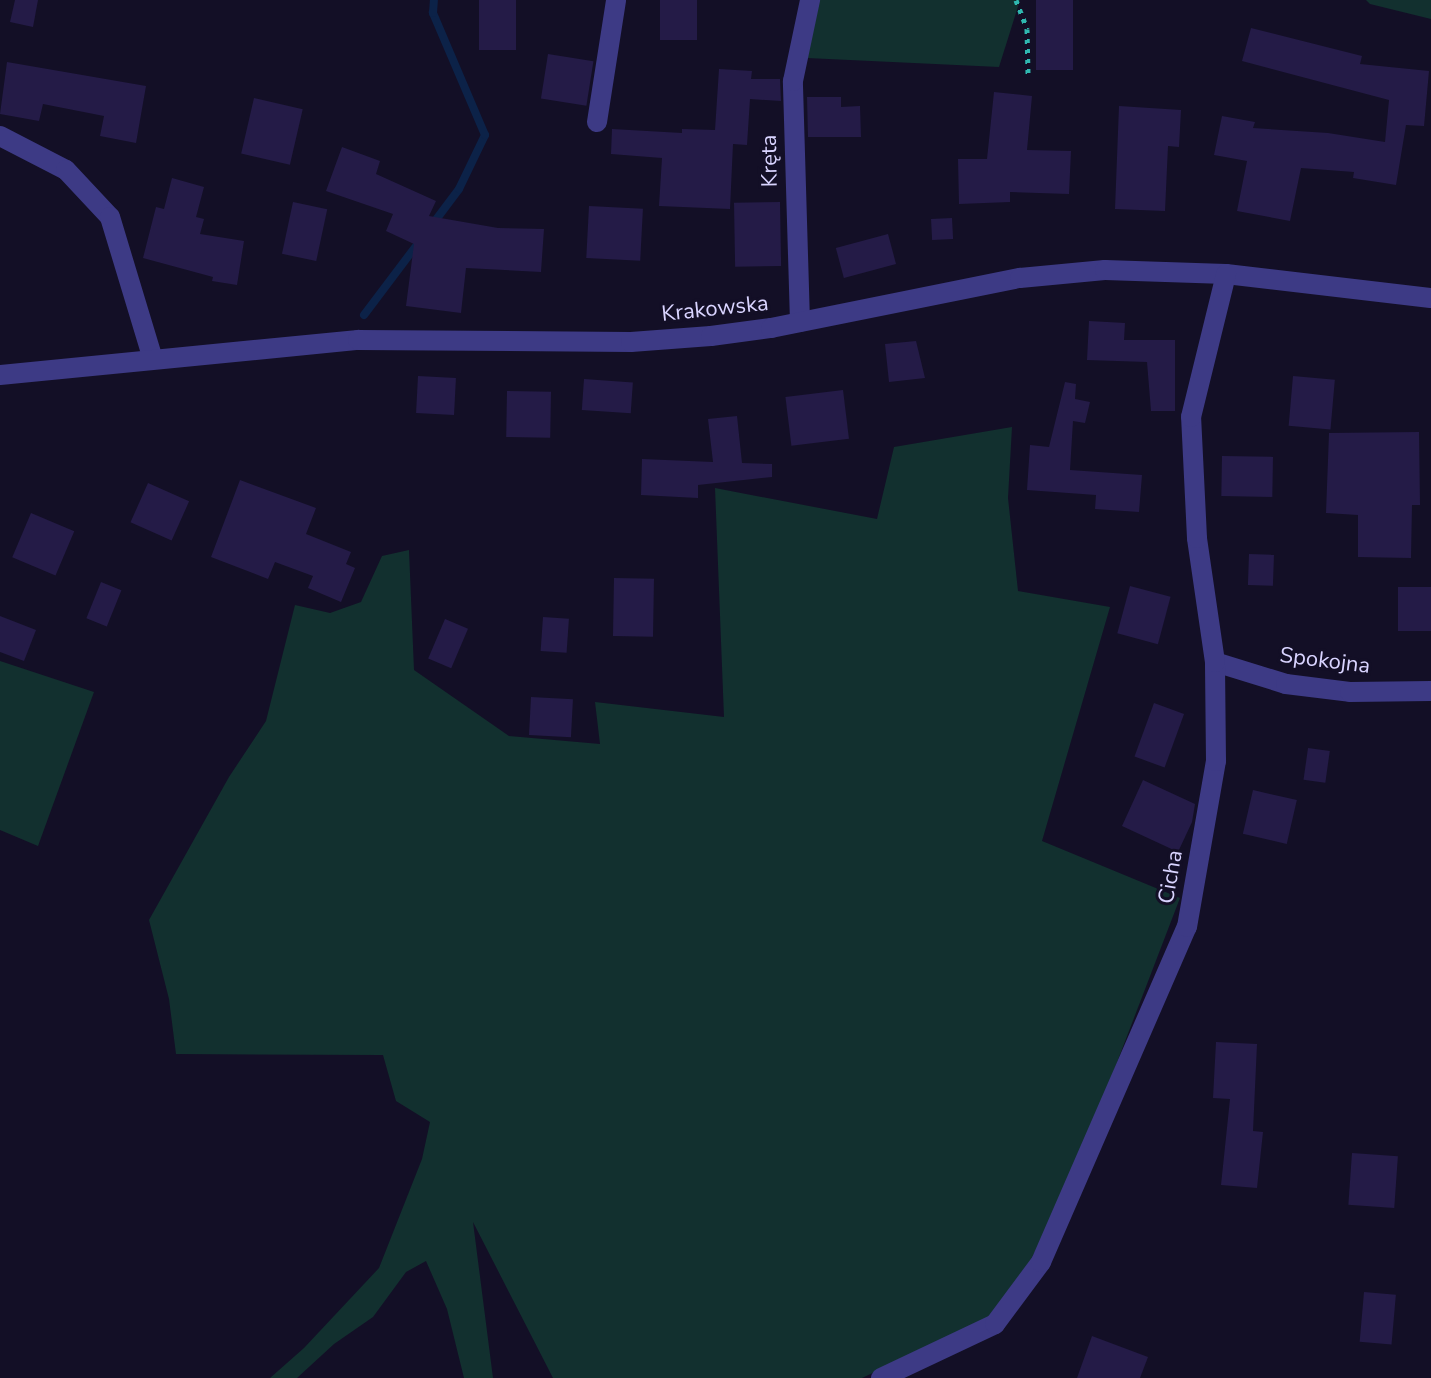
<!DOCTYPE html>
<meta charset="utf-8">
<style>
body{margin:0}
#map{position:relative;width:1431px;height:1378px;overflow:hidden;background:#130f26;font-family:"Nunito Sans",sans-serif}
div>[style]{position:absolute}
.green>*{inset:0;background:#12302f}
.stream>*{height:8px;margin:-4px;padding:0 4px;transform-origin:4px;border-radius:4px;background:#0c2248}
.building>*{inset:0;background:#241b47;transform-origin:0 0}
.path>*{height:5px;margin-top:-2.5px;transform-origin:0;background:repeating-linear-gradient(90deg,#2fb8b0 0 4px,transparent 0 10px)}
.minor>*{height:20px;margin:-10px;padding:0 10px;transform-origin:10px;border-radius:10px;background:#3d3a85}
span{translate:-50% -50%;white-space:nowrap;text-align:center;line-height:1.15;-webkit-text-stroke:6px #130f26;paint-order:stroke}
.street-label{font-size:22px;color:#d9d4ff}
</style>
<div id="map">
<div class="green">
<div style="clip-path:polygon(819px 0,1020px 0,999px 67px,807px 58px)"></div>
<div style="clip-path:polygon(1366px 0,1431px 0,1431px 19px,1370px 4px)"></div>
<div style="clip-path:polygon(1012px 427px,1008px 498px,1018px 591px,1110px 607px,1042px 841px,1180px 898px,1073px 1177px,1018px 1285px,985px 1320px,862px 1378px,553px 1378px,473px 1222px,493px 1378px,464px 1378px,447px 1309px,426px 1261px,406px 1272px,373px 1317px,334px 1344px,297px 1378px,270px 1378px,304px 1348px,379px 1268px,422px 1159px,430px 1122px,396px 1101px,383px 1055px,176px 1054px,169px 999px,149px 920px,229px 777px,266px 721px,295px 605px,330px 613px,361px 602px,382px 556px,409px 550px,414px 670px,509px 736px,600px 744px,595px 702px,724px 717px,715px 488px,877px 519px,894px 447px)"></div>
<div style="clip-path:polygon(0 661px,94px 692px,38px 846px,0 830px)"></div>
</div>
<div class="stream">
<div style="left:432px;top:225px;width:45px;rotate:-53.1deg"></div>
<div style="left:459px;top:189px;width:60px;rotate:-64.3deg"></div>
<div style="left:485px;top:135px;width:133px;rotate:-113.1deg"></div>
<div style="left:433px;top:13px;width:13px;rotate:-86deg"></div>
<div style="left:364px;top:315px;width:91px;rotate:-53deg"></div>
</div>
<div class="building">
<div style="clip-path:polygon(15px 0,38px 0,33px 27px,10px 22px)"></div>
<div style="left:479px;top:0;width:37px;height:50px"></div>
<div style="left:660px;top:0;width:37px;height:40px"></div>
<div style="left:1036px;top:0;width:37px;height:70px"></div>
<div style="clip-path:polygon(1251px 28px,1362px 56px,1360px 64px,1429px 71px,1424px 126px,1406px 125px,1396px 185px,1353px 178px,1354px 172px,1301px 168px,1290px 221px,1237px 211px,1247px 161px,1214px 155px,1222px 116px,1255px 122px,1253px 128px,1328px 133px,1385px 142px,1389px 100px,1242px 61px)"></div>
<div style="left:548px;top:54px;width:46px;height:45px;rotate:9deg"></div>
<div style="clip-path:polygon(7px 62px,146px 86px,136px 143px,100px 136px,104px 116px,43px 104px,39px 121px,0 114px)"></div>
<div style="clip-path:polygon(719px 69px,752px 71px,751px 79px,780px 79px,781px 101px,750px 99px,747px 145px,733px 144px,730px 209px,659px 206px,662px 158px,611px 154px,612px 129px,682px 133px,682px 129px,715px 130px)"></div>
<div style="clip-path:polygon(994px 92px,1032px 96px,1027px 150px,1071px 151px,1069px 194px,1010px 192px,1010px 202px,959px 204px,958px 159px,987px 159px)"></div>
<div style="clip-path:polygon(807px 97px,841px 97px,841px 107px,860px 106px,861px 137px,808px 137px)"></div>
<div style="left:254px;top:98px;width:50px;height:57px;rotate:13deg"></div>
<div style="clip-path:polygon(1119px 106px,1181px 110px,1179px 147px,1168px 146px,1165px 211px,1115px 209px)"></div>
<div style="clip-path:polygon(342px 147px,380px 161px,376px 174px,436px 201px,429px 216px,498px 228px,544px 229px,541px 272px,466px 268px,461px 313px,406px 306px,414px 244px,386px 231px,393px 214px,326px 191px)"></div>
<div style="clip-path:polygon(172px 178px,204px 187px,196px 217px,204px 219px,200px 234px,244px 241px,237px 285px,212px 281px,213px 277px,143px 258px,156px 207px,164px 209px)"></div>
<div style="left:293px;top:202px;width:35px;height:53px;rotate:12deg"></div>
<div style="left:780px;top:202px;width:64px;height:46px;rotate:89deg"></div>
<div style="left:589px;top:206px;width:54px;height:52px;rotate:3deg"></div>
<div style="left:952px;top:218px;width:21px;height:21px;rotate:87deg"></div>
<div style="left:888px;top:234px;width:31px;height:54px;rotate:75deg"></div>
<div style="clip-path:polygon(1089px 321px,1125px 323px,1124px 340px,1175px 340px,1175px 411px,1151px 411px,1147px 362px,1087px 360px)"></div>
<div style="clip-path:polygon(916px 341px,925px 378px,889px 382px,885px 344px)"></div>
<div style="left:418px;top:376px;width:38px;height:37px;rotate:3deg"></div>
<div style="left:1293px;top:376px;width:42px;height:50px;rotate:5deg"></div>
<div style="left:584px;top:379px;width:49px;height:31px;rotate:4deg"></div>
<div style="clip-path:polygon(1065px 382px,1076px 384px,1075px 399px,1090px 402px,1085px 423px,1073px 421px,1070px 470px,1142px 475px,1139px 512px,1095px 509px,1096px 495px,1027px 490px,1030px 445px,1049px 447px)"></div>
<div style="left:843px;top:390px;width:49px;height:58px;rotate:83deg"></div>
<div style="left:507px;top:391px;width:44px;height:46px;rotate:1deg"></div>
<div style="clip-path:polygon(737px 416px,742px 463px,772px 464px,772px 477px,698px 485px,698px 498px,641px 495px,642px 459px,713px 462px,708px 419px)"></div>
<div style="clip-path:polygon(1419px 432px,1420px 505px,1412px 505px,1411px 558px,1358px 557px,1358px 515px,1326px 513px,1329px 433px)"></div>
<div style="left:1222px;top:456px;width:51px;height:40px;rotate:1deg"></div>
<div style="clip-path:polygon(240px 480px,316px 508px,306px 534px,351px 552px,346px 564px,355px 568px,341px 602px,308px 588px,313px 576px,275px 562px,268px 579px,211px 557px)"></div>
<div style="left:148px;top:483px;width:45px;height:43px;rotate:24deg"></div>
<div style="left:31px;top:513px;width:47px;height:48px;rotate:23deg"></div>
<div style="left:1249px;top:554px;width:25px;height:31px;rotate:2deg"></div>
<div style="left:614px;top:578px;width:40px;height:58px;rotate:1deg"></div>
<div style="left:101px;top:582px;width:22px;height:39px;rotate:22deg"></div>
<div style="left:1130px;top:586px;width:42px;height:49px;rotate:15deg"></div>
<div style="left:1398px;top:587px;width:33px;height:44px"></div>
<div style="clip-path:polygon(0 616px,36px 630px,24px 661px,0 652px)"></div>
<div style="left:543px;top:617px;width:26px;height:34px;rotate:4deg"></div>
<div style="left:445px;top:619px;width:25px;height:43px;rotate:23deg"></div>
<div style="left:531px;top:697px;width:42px;height:38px;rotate:3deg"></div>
<div style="left:1154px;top:703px;width:32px;height:57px;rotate:20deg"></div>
<div style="left:1308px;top:748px;width:22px;height:32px;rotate:8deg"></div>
<div style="clip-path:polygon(1143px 780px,1195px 804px,1192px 822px,1178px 852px,1122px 826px)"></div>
<div style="left:1253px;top:790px;width:45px;height:45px;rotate:13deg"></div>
<div style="clip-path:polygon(1216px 1042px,1257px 1044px,1253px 1131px,1263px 1132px,1257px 1188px,1221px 1185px,1230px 1099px,1213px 1098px)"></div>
<div style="left:1352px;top:1153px;width:46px;height:52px;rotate:4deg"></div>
<div style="left:1364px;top:1292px;width:32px;height:50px;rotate:5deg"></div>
<div style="clip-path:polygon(1092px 1336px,1148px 1357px,1140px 1378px,1077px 1378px)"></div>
</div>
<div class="path">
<div style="left:1016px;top:0;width:31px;rotate:69deg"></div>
<div style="left:1027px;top:29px;width:45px;rotate:88.7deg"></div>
</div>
<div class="minor">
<div style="left:597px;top:122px;width:123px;rotate:-81.1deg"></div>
<div style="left:0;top:136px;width:74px;rotate:27.3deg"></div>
<div style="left:66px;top:170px;width:64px;rotate:46.9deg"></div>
<div style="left:110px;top:217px;width:148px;rotate:73.2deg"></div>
<div style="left:800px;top:322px;width:241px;rotate:-91.7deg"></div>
<div style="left:793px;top:81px;width:83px;rotate:-78.1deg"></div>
<div style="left:0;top:375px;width:360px;rotate:-5.6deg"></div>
<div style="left:358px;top:340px;width:273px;rotate:0.4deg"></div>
<div style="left:631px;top:342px;width:80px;rotate:-4.3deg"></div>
<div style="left:711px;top:336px;width:61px;rotate:-7.6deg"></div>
<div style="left:771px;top:328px;width:254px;rotate:-11.4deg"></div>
<div style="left:1020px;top:278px;width:85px;rotate:-5.4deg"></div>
<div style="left:1105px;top:270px;width:121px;rotate:1.9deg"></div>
<div style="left:1226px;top:274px;width:206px;rotate:6.7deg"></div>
<div style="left:1215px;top:662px;width:74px;rotate:17.2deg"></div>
<div style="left:1286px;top:684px;width:64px;rotate:7.1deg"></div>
<div style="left:1350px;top:692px;width:81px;rotate:-0.7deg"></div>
<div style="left:881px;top:1378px;width:126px;rotate:-25.3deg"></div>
<div style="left:995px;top:1324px;width:77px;rotate:-53.4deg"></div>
<div style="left:1041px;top:1262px;width:365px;rotate:-66.5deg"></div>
<div style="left:1187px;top:927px;width:169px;rotate:-80.1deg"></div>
<div style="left:1216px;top:761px;width:99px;rotate:-90.6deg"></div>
<div style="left:1215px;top:662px;width:125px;rotate:-98.3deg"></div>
<div style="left:1197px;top:538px;width:121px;rotate:-92.8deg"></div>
<div style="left:1191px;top:417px;width:147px;rotate:-76.2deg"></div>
</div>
<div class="street-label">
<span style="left:770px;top:161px;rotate:-91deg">Kręta</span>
<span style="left:715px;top:309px;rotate:-6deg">Krakowska</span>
<span style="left:1325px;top:661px;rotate:7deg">Spokojna</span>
<span style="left:1171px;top:877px;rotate:-80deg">Cicha</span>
</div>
</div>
